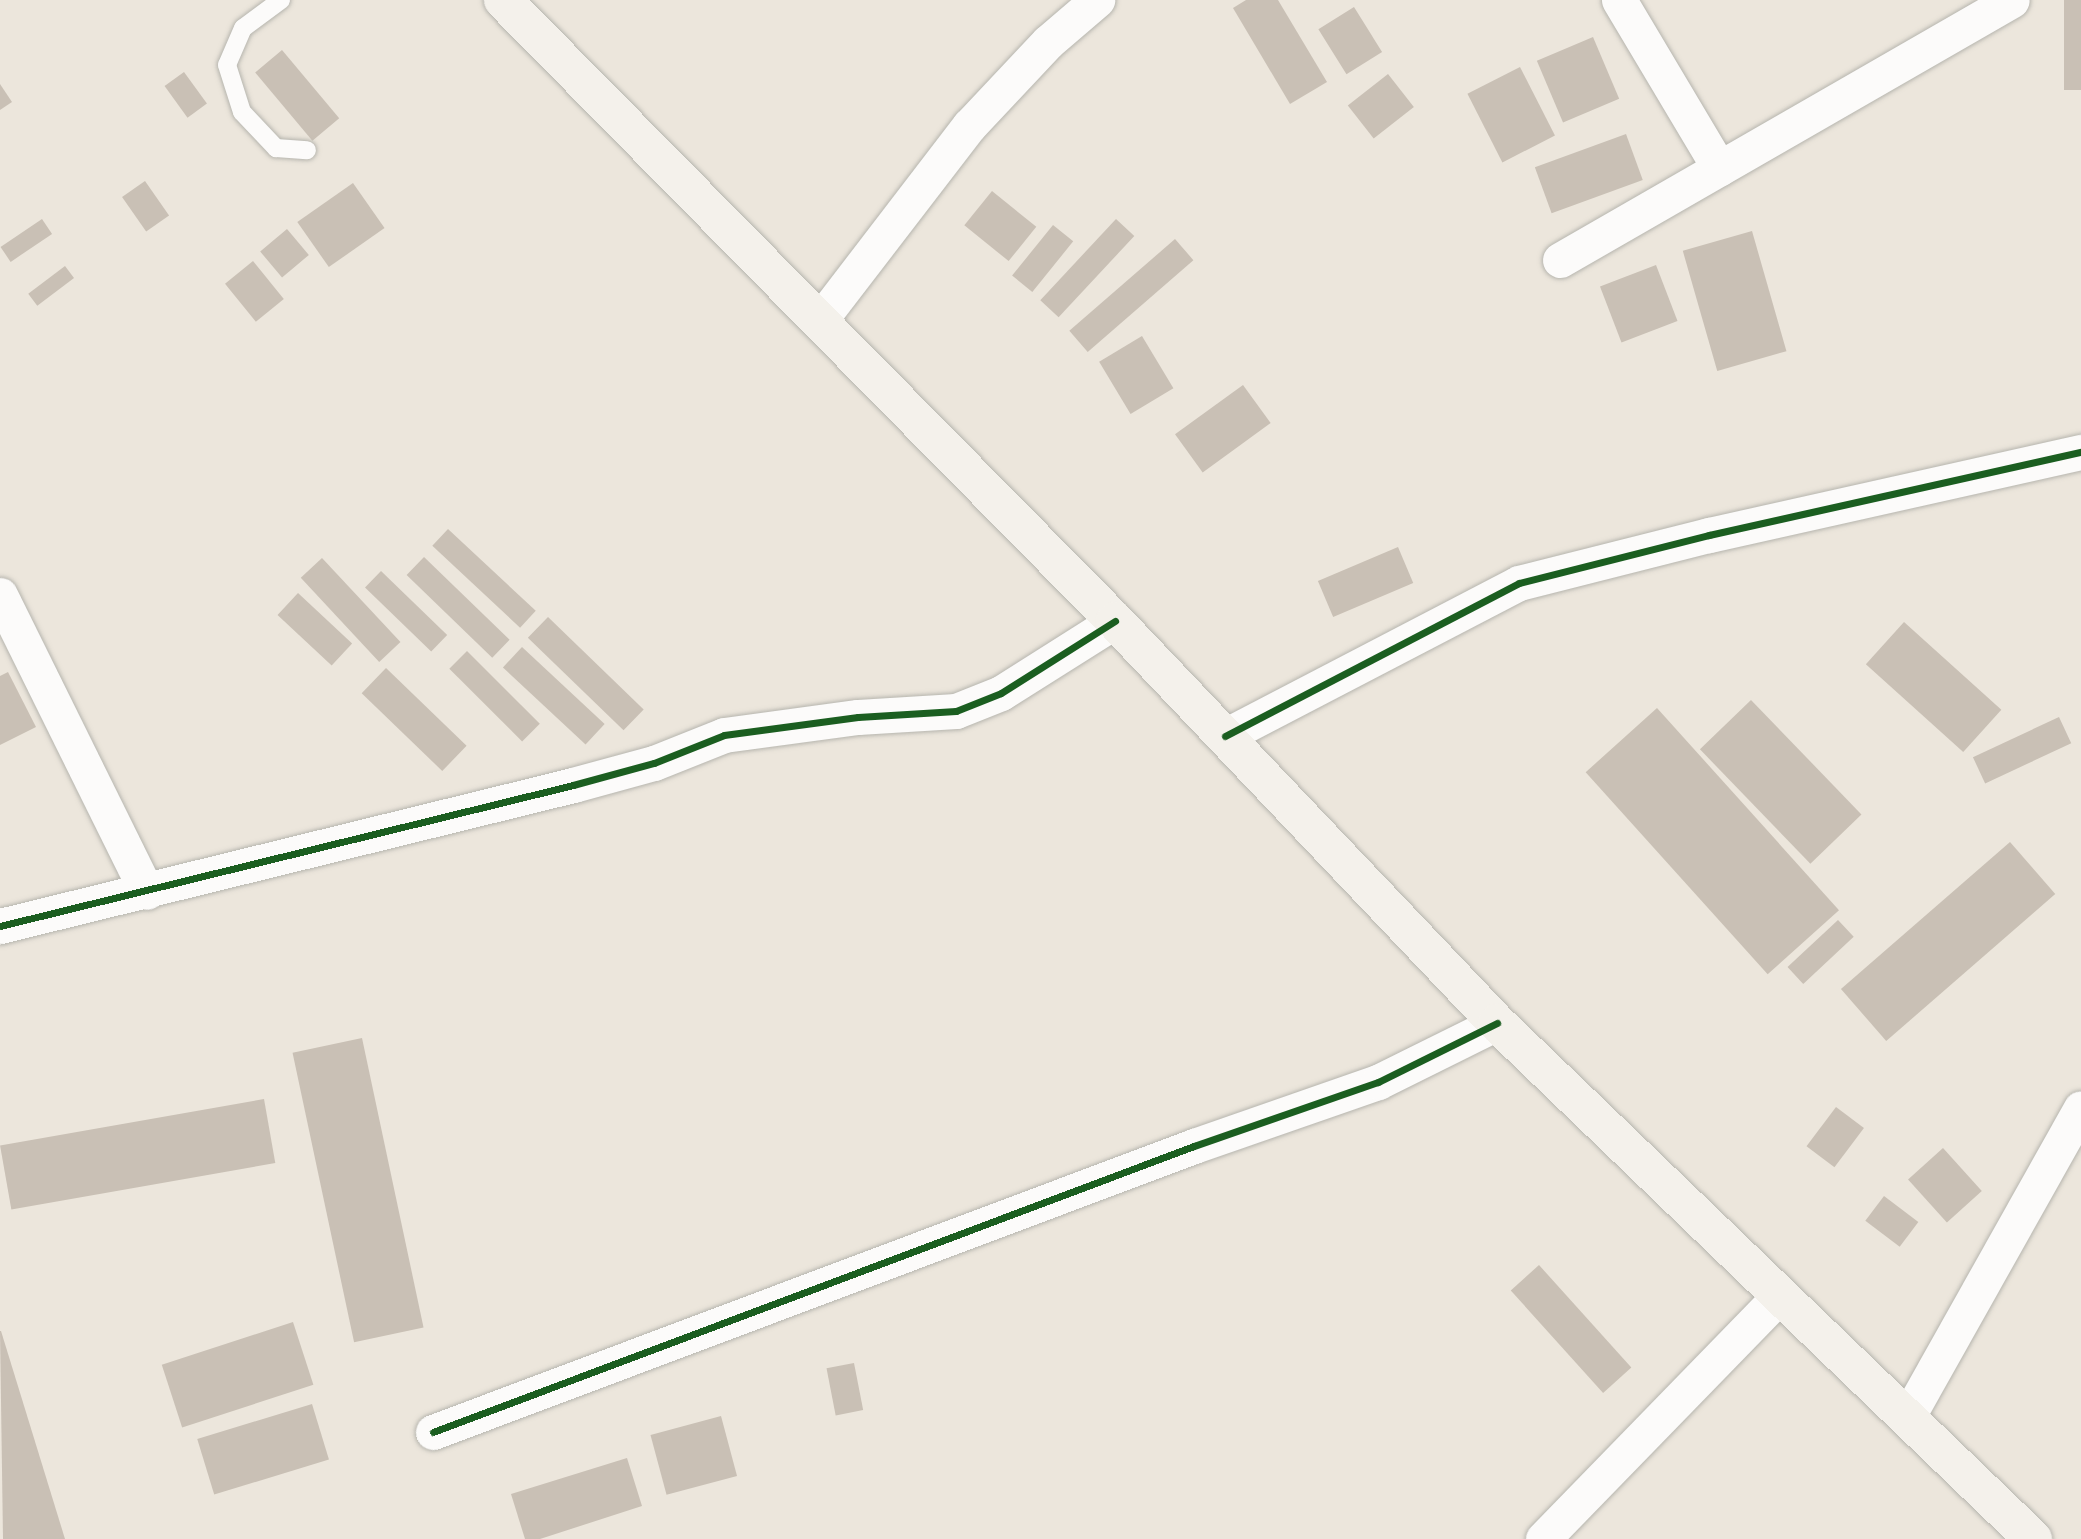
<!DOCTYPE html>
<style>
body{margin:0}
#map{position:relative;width:2081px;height:1539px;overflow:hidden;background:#ece6dc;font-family:"Shantell Sans",sans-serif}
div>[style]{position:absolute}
.building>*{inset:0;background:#c9c0b5;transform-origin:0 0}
.roads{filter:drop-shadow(0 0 2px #b6b5ae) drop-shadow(0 0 2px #b6b5ae)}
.lane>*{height:18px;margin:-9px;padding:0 9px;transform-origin:9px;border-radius:9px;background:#fcfbfa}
.street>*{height:35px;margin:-17.5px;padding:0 17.5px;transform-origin:17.5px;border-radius:17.5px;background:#fcfbfa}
.secondary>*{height:38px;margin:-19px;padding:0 19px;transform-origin:19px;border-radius:19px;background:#f4f1eb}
.cycleway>*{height:7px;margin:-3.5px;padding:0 3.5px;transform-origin:3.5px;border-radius:3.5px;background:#1b5e20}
span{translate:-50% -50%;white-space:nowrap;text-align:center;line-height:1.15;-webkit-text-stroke:6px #f6f6f2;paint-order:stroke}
</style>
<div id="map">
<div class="building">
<div style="clip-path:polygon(1246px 0,1278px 0,1327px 82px,1290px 104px,1233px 8px)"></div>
<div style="left:2064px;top:0;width:17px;height:90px"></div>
<div style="left:1354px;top:7px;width:53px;height:42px;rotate:58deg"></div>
<div style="left:1593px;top:37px;width:67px;height:61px;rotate:67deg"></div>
<div style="left:282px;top:50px;width:89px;height:35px;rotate:50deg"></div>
<div style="left:1520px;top:67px;width:77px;height:59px;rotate:63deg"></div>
<div style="left:184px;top:72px;width:39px;height:24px;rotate:54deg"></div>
<div style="left:1388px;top:74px;width:42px;height:51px;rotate:52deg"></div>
<div style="clip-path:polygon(0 84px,12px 102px,0 110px)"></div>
<div style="left:1626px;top:134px;width:49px;height:97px;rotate:70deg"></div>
<div style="left:145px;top:181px;width:42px;height:28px;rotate:55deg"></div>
<div style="left:353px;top:183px;width:55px;height:68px;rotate:55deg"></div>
<div style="left:992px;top:191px;width:57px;height:44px;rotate:39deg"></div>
<div style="left:42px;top:219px;width:18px;height:50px;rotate:56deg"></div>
<div style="left:1116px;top:219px;width:25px;height:111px;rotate:43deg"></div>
<div style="left:1053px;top:225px;width:26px;height:65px;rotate:39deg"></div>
<div style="left:287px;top:229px;width:34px;height:35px;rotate:50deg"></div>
<div style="left:1752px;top:231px;width:125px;height:72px;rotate:74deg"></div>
<div style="left:1175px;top:239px;width:28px;height:140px;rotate:49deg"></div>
<div style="left:253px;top:261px;width:49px;height:36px;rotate:51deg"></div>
<div style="left:1656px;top:265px;width:60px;height:60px;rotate:69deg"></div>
<div style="left:65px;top:266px;width:15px;height:46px;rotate:53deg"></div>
<div style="left:1142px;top:336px;width:61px;height:50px;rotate:59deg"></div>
<div style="left:1243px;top:385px;width:47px;height:84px;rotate:54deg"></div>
<div style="left:448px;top:529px;width:120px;height:23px;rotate:43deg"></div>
<div style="left:1398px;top:547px;width:39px;height:87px;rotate:67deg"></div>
<div style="left:424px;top:557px;width:119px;height:25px;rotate:44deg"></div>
<div style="left:322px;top:558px;width:115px;height:29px;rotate:47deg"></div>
<div style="left:381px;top:571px;width:92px;height:23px;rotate:44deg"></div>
<div style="left:298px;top:593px;width:74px;height:30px;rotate:43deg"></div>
<div style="left:548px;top:617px;width:133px;height:29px;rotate:44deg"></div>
<div style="left:1904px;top:622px;width:131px;height:57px;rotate:42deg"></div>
<div style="left:522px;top:647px;width:113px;height:28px;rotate:43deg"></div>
<div style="left:467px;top:651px;width:103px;height:25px;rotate:45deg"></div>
<div style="left:386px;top:668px;width:112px;height:35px;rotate:44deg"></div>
<div style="clip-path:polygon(8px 672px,36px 727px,0 745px,0 676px)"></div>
<div style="left:1751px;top:700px;width:159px;height:71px;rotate:46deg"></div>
<div style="left:1657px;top:708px;width:272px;height:96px;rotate:48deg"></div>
<div style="left:2059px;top:717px;width:29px;height:95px;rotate:65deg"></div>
<div style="left:2010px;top:842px;width:69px;height:224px;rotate:49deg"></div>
<div style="left:1838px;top:920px;width:23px;height:69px;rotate:47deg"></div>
<div style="left:362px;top:1038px;width:296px;height:71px;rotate:78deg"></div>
<div style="left:264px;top:1099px;width:65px;height:268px;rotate:80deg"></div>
<div style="left:1836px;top:1107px;width:35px;height:49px;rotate:37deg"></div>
<div style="left:1943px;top:1148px;width:58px;height:47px;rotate:48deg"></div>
<div style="left:1884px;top:1196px;width:43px;height:31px;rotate:37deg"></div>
<div style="left:1539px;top:1265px;width:138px;height:38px;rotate:48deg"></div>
<div style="left:293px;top:1322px;width:66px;height:138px;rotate:72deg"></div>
<div style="clip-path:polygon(0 1331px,1px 1331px,65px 1539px,3px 1539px)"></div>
<div style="left:854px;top:1363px;width:48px;height:28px;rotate:79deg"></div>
<div style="left:312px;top:1404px;width:58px;height:120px;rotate:73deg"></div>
<div style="left:721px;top:1416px;width:62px;height:73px;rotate:75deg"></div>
<div style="clip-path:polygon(627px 1458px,642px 1506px,540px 1539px,525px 1539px,511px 1494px)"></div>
</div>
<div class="roads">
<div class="lane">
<div style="left:281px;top:0;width:47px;rotate:143.6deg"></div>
<div style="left:243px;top:28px;width:40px;rotate:113.4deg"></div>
<div style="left:227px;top:65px;width:49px;rotate:72.3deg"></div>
<div style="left:242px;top:112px;width:50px;rotate:46.6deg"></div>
<div style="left:276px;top:148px;width:31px;rotate:4deg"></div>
</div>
<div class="street">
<div style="left:1619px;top:0;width:196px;rotate:59.2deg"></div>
<div style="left:1560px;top:260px;width:521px;rotate:-29.91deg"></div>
<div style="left:820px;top:320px;width:245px;rotate:-52.5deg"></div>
<div style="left:969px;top:126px;width:115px;rotate:-46.8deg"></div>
<div style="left:1048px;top:42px;width:65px;rotate:-40.6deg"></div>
<div style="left:0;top:595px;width:331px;rotate:63.7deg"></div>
<div style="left:1225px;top:736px;width:331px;rotate:-27.5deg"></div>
<div style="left:1519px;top:583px;width:196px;rotate:-14.2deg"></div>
<div style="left:1709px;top:535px;width:381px;rotate:-12.6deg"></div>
<div style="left:0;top:926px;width:590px;rotate:-13.82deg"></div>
<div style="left:573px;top:785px;width:84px;rotate:-15.2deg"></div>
<div style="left:654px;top:763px;width:75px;rotate:-21.8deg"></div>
<div style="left:724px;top:735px;width:135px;rotate:-7.7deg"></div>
<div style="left:858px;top:717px;width:98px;rotate:-3.5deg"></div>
<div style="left:956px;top:711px;width:48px;rotate:-21.8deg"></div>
<div style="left:1001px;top:693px;width:135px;rotate:-32.3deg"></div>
<div style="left:1907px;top:1418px;width:355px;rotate:-60.7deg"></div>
<div style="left:433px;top:1432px;width:813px;rotate:-20.6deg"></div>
<div style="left:1194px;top:1146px;width:195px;rotate:-19.2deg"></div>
<div style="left:1378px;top:1082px;width:133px;rotate:-26.4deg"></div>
<div style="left:1543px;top:1539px;width:340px;rotate:-45.8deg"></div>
</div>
<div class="secondary">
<div style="left:503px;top:0;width:872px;rotate:45.42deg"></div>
<div style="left:1115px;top:621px;width:555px;rotate:46.46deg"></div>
<div style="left:1497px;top:1023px;width:744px;rotate:43.91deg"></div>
</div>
</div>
<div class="cycleway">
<div style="left:1225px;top:736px;width:331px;rotate:-27.5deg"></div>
<div style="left:1519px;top:583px;width:196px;rotate:-14.2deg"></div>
<div style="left:1709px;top:535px;width:381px;rotate:-12.6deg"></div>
<div style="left:0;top:926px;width:590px;rotate:-13.82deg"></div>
<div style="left:573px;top:785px;width:84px;rotate:-15.2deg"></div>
<div style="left:654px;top:763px;width:75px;rotate:-21.8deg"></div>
<div style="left:724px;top:735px;width:135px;rotate:-7.7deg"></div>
<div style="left:858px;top:717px;width:98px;rotate:-3.5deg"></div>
<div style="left:956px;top:711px;width:48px;rotate:-21.8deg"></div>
<div style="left:1001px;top:693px;width:135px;rotate:-32.3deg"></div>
<div style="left:433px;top:1432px;width:813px;rotate:-20.6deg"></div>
<div style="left:1194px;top:1146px;width:195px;rotate:-19.2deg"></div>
<div style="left:1378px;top:1082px;width:133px;rotate:-26.4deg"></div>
</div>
</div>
